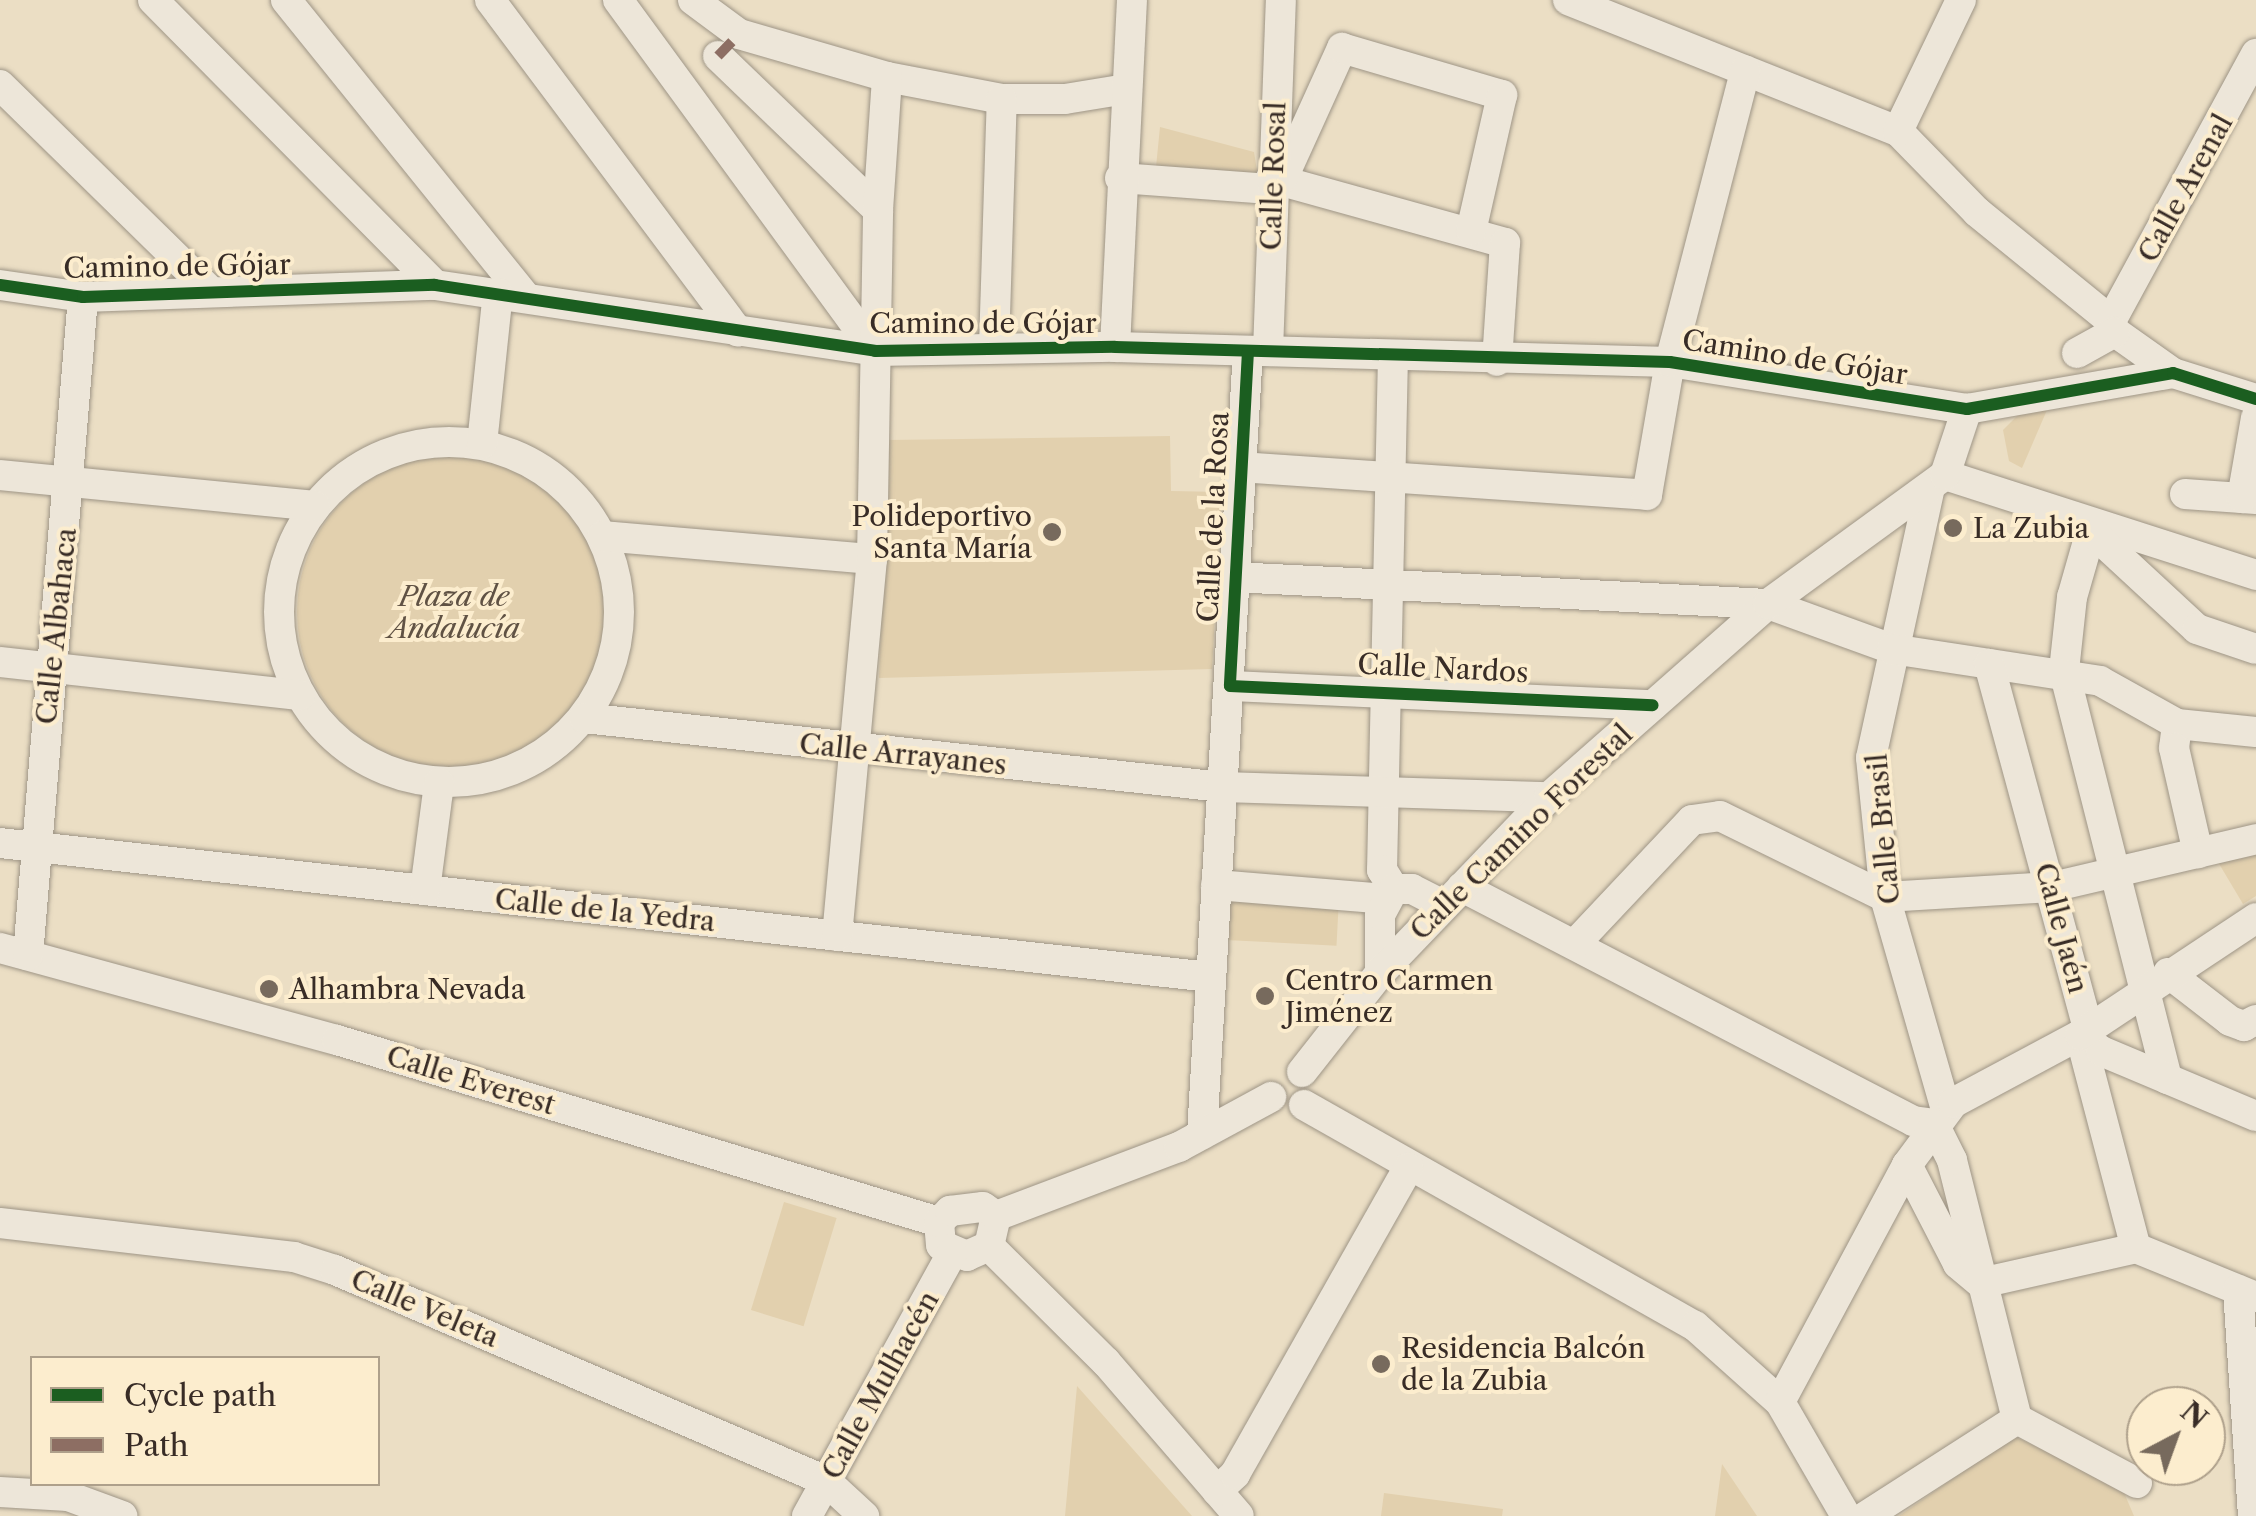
<!DOCTYPE html>
<meta charset="utf-8">
<style>
body{margin:0}
#map{position:relative;width:2256px;height:1516px;overflow:hidden;background:#ebdec4;font-family:"Libre Caslon Text",serif}
div>[style]{position:absolute}
.green>*{inset:0;background:#e2d0ae;transform-origin:0 0}
.round{border-radius:50%}
.roads{filter:drop-shadow(0 0 2px #9e9586) drop-shadow(0 0 2px #9e9586)}
.minor>*{height:30px;margin:-15px;padding:0 15px;transform-origin:15px;border-radius:15px;background:#ede6d9}
.minor>.ring{margin:-15px;padding:0;box-sizing:content-box;background:none;border:30px solid #ede6d9;border-radius:50%}
.quiet>*{height:10px;margin-top:-5px;transform-origin:0;background:repeating-linear-gradient(90deg,#8d6e63 0 20px,transparent 0 30px)}
.cycleway>*{height:12px;margin:-6px;padding:0 6px;transform-origin:6px;border-radius:6px;background:#1b5e20}
.dots>*{width:28px;height:28px;translate:-50% -50%;box-sizing:border-box;border:5px solid #fcedce;border-radius:50%}
span{translate:-50% -50%;white-space:nowrap;text-align:center;line-height:1.15;-webkit-text-stroke:8px #fcedce;paint-order:stroke}
.street-label{font-size:28px;color:#382c26}
.poi-label{font-size:28px;color:#382c26}
.right{translate:-100% -50%;text-align:right}
.left{translate:0 -50%;text-align:left}
.park-label{font-size:28px;color:#605244;font-style:italic}
.legend{position:absolute;left:30px;top:1356px;width:350px;height:130px;box-sizing:border-box;background:#fcedce;border:2px solid #aea08b;margin:0;padding:12px 18px;list-style:none;font-size:30px;color:#382c26}
.legend li{display:flex;align-items:center;gap:20px;height:50px}
.legend b{width:50px;border:2px solid #aea08b}
.north{position:absolute;left:2126px;top:1386px;width:100px;height:100px;box-sizing:border-box;background:#fcedce;border:2px solid #aea08b;border-radius:50%;rotate:41deg;font-size:28px;font-weight:700;line-height:40px;text-align:center;color:#382c26}
.north::after{content:'';display:block;margin:auto;width:35px;height:45px;background:#776a5d;clip-path:polygon(50% 0,100% 100%,50% 72%,0 100%)}
</style>
<div id="map">
<div class="green">
<div style="clip-path:polygon(1160px 127px,1254px 152px,1259px 183px,1156px 167px)"></div>
<div style="clip-path:polygon(2047px 410px,2022px 468px,2009px 461px,2003px 430px,2021px 412px)"></div>
<div style="clip-path:polygon(1170px 436px,1171px 491px,1222px 492px,1212px 669px,879px 678px,888px 440px)"></div>
<div class="round" style="left:297px;top:455px;width:314px;height:314px"></div>
<div style="clip-path:polygon(2256px 848px,2256px 896px,2243px 904px,2215px 857px)"></div>
<div style="left:1228px;top:895px;width:111px;height:45px;rotate:3deg"></div>
<div style="left:784px;top:1202px;width:55px;height:113px;rotate:17deg"></div>
<div style="clip-path:polygon(1077px 1386px,1101px 1413px,1192px 1516px,1065px 1516px)"></div>
<div style="clip-path:polygon(2014px 1436px,2122px 1488px,2134px 1516px,1899px 1516px)"></div>
<div style="clip-path:polygon(1722px 1464px,1757px 1516px,1715px 1516px)"></div>
<div style="clip-path:polygon(1384px 1493px,1503px 1509px,1502px 1516px,1381px 1516px)"></div>
</div>
<div class="roads">
<div class="minor">
<div style="left:153px;top:0;width:401px;rotate:45.3deg"></div>
<div style="left:286px;top:0;width:380px;rotate:51.1deg"></div>
<div style="left:490px;top:0;width:414px;rotate:53.2deg"></div>
<div style="left:618px;top:0;width:435px;rotate:53.8deg"></div>
<div style="left:693px;top:0;width:57px;rotate:36.5deg"></div>
<div style="left:739px;top:34px;width:154px;rotate:16.2deg"></div>
<div style="left:887px;top:77px;width:117px;rotate:10.8deg"></div>
<div style="left:1002px;top:99px;width:63px"></div>
<div style="left:1065px;top:99px;width:62px;rotate:-9.3deg"></div>
<div style="left:1568px;top:0;width:355px;rotate:21.7deg"></div>
<div style="left:1898px;top:131px;width:113px;rotate:45.7deg"></div>
<div style="left:1977px;top:212px;width:173px;rotate:39.1deg"></div>
<div style="left:2111px;top:321px;width:12px;rotate:70deg"></div>
<div style="left:2115px;top:332px;width:71px;rotate:35.3deg"></div>
<div style="left:718px;top:56px;width:222px;rotate:43.9deg"></div>
<div style="left:0;top:85px;width:294px;rotate:44.4deg"></div>
<div style="left:1898px;top:131px;width:145px;rotate:-64.3deg"></div>
<div style="left:1120px;top:178px;width:150px;rotate:4.2deg"></div>
<div style="left:1271px;top:178px;width:243px;rotate:15.5deg"></div>
<div style="left:1505px;top:243px;width:118px;rotate:93.9deg"></div>
<div style="left:1283px;top:178px;width:143px;rotate:-65.6deg"></div>
<div style="left:1342px;top:48px;width:167px;rotate:16.4deg"></div>
<div style="left:1502px;top:95px;width:139px;rotate:102.8deg"></div>
<div style="left:0;top:285px;width:84px;rotate:8.2deg"></div>
<div style="left:83px;top:297px;width:352px;rotate:-2deg"></div>
<div style="left:435px;top:285px;width:445px;rotate:8.5deg"></div>
<div style="left:875px;top:351px;width:240px;rotate:-1deg"></div>
<div style="left:1115px;top:347px;width:555px;rotate:1.55deg"></div>
<div style="left:1670px;top:362px;width:301px;rotate:9deg"></div>
<div style="left:1967px;top:409px;width:209px;rotate:-9.9deg"></div>
<div style="left:2173px;top:373px;width:87px;rotate:17.4deg"></div>
<div style="left:2111px;top:321px;width:304px;rotate:-61.5deg"></div>
<div style="left:994px;top:347px;width:248px;rotate:-88.2deg"></div>
<div style="left:1115px;top:347px;width:347px;rotate:-87.2deg"></div>
<div style="left:1268px;top:351px;width:351px;rotate:-87.9deg"></div>
<div style="left:2077px;top:353px;width:43px;rotate:-28.9deg"></div>
<div style="left:1393px;top:355px;width:515px;rotate:91.22deg"></div>
<div style="left:1382px;top:870px;width:22px;rotate:58deg"></div>
<div class="ring" style="left:279px;top:442px;width:310px;height:310px"></div>
<div style="left:482px;top:444px;width:152px;rotate:-84deg"></div>
<div style="left:1240px;top:467px;width:408px;rotate:3.9deg"></div>
<div style="left:1647px;top:495px;width:135px;rotate:-80.2deg"></div>
<div style="left:1670px;top:362px;width:301px;rotate:-75.5deg"></div>
<div style="left:0;top:475px;width:317px;rotate:5.6deg"></div>
<div style="left:1945px;top:475px;width:327px;rotate:17.8deg"></div>
<div style="left:1930px;top:487px;width:277px;rotate:102.3deg"></div>
<div style="left:1871px;top:758px;width:140px;rotate:84.2deg"></div>
<div style="left:1885px;top:897px;width:222px;rotate:74deg"></div>
<div style="left:2185px;top:494px;width:71px;rotate:4deg"></div>
<div style="left:2242px;top:498px;width:81px;rotate:-80.1deg"></div>
<div style="left:2093px;top:524px;width:76px;rotate:106deg"></div>
<div style="left:2072px;top:597px;width:74px;rotate:96.2deg"></div>
<div style="left:2064px;top:671px;width:421px;rotate:75.8deg"></div>
<div style="left:2091px;top:531px;width:144px;rotate:42.8deg"></div>
<div style="left:2197px;top:629px;width:62px;rotate:18.7deg"></div>
<div style="left:602px;top:536px;width:271px;rotate:4.9deg"></div>
<div style="left:1233px;top:577px;width:536px;rotate:2.89deg"></div>
<div style="left:1768px;top:604px;width:132px;rotate:19.9deg"></div>
<div style="left:1892px;top:649px;width:210px;rotate:8.7deg"></div>
<div style="left:2100px;top:681px;width:88px;rotate:29.2deg"></div>
<div style="left:2177px;top:724px;width:79px;rotate:5.8deg"></div>
<div style="left:0;top:662px;width:302px;rotate:6.3deg"></div>
<div style="left:1989px;top:664px;width:373px;rotate:74.8deg"></div>
<div style="left:1230px;top:686px;width:423px;rotate:2.6deg"></div>
<div style="left:584px;top:718px;width:642px;rotate:6.17deg"></div>
<div style="left:1222px;top:787px;width:327px;rotate:1.8deg"></div>
<div style="left:2177px;top:724px;width:24px;rotate:97deg"></div>
<div style="left:2174px;top:748px;width:108px;rotate:77.1deg"></div>
<div style="left:0;top:843px;width:1216px;rotate:6.32deg"></div>
<div style="left:1216px;top:885px;width:170px;rotate:4.7deg"></div>
<div style="left:1462px;top:887px;width:508px;rotate:27.42deg"></div>
<div style="left:1913px;top:1121px;width:21px;rotate:8deg"></div>
<div style="left:425px;top:890px;width:108px;rotate:-82.5deg"></div>
<div style="left:837px;top:936px;width:379px;rotate:-84.7deg"></div>
<div style="left:872px;top:559px;width:349px;rotate:-89deg"></div>
<div style="left:878px;top:210px;width:133px;rotate:-86.1deg"></div>
<div style="left:1575px;top:944px;width:170px;rotate:-46.7deg"></div>
<div style="left:1692px;top:820px;width:28px;rotate:-8deg"></div>
<div style="left:1720px;top:816px;width:184px;rotate:26.1deg"></div>
<div style="left:1885px;top:897px;width:167px;rotate:-3.4deg"></div>
<div style="left:2052px;top:887px;width:210px;rotate:-13.2deg"></div>
<div style="left:0;top:948px;width:349px;rotate:15.3deg"></div>
<div style="left:337px;top:1040px;width:629px;rotate:16.82deg"></div>
<div style="left:28px;top:955px;width:660px;rotate:-85.22deg"></div>
<div style="left:1380px;top:973px;width:58px;rotate:-90deg"></div>
<div style="left:1380px;top:915px;width:30px;rotate:-62deg"></div>
<div style="left:1394px;top:889px;width:18px"></div>
<div style="left:1412px;top:889px;width:36px;rotate:27deg"></div>
<div style="left:2168px;top:973px;width:78px;rotate:37.7deg"></div>
<div style="left:2230px;top:1021px;width:15px;rotate:20deg"></div>
<div style="left:2244px;top:1026px;width:13px;rotate:-27deg"></div>
<div style="left:2080px;top:1035px;width:220px;rotate:75.3deg"></div>
<div style="left:2080px;top:1035px;width:26px;rotate:37deg"></div>
<div style="left:2101px;top:1051px;width:168px;rotate:22.8deg"></div>
<div style="left:1302px;top:1072px;width:126px;rotate:-51.8deg"></div>
<div style="left:1380px;top:973px;width:244px;rotate:-46.2deg"></div>
<div style="left:1549px;top:797px;width:292px;rotate:-41.4deg"></div>
<div style="left:1768px;top:604px;width:219px;rotate:-36.1deg"></div>
<div style="left:1945px;top:475px;width:70px;rotate:-71.6deg"></div>
<div style="left:1304px;top:1105px;width:449px;rotate:29.5deg"></div>
<div style="left:1695px;top:1326px;width:114px;rotate:41.8deg"></div>
<div style="left:1780px;top:1402px;width:132px;rotate:59.9deg"></div>
<div style="left:1202px;top:1134px;width:784px;rotate:-86.64deg"></div>
<div style="left:1907px;top:1165px;width:111px;rotate:62.7deg"></div>
<div style="left:1958px;top:1264px;width:30px;rotate:40deg"></div>
<div style="left:1981px;top:1283px;width:159px;rotate:-12.7deg"></div>
<div style="left:2136px;top:1248px;width:130px;rotate:22.2deg"></div>
<div style="left:983px;top:1207px;width:16px;rotate:35deg"></div>
<div style="left:996px;top:1216px;width:31px;rotate:103deg"></div>
<div style="left:989px;top:1246px;width:24px;rotate:156deg"></div>
<div style="left:967px;top:1256px;width:28px;rotate:-157deg"></div>
<div style="left:941px;top:1245px;width:23px;rotate:-95deg"></div>
<div style="left:939px;top:1222px;width:16px;rotate:-45deg"></div>
<div style="left:950px;top:1211px;width:33px;rotate:-7deg"></div>
<div style="left:996px;top:1216px;width:196px;rotate:-20.7deg"></div>
<div style="left:1179px;top:1147px;width:105px;rotate:-28.5deg"></div>
<div style="left:0;top:1223px;width:296px;rotate:6.6deg"></div>
<div style="left:294px;top:1257px;width:43px;rotate:17.6deg"></div>
<div style="left:335px;top:1270px;width:534px;rotate:23.25deg"></div>
<div style="left:826px;top:1481px;width:52px;rotate:42.6deg"></div>
<div style="left:989px;top:1246px;width:165px;rotate:44.8deg"></div>
<div style="left:1106px;top:1362px;width:203px;rotate:49.2deg"></div>
<div style="left:2238px;top:1290px;width:226px;rotate:86.2deg"></div>
<div style="left:1780px;top:1402px;width:269px;rotate:-61.8deg"></div>
<div style="left:1907px;top:1165px;width:77px;rotate:-53.4deg"></div>
<div style="left:1953px;top:1103px;width:144px;rotate:-28.2deg"></div>
<div style="left:2080px;top:1035px;width:211px;rotate:-33.6deg"></div>
<div style="left:2017px;top:1419px;width:136px;rotate:28.1deg"></div>
<div style="left:1217px;top:1491px;width:25px;rotate:-43deg"></div>
<div style="left:1235px;top:1474px;width:352px;rotate:-60.5deg"></div>
<div style="left:0;top:1492px;width:68px;rotate:3.4deg"></div>
<div style="left:68px;top:1496px;width:58px;rotate:20.3deg"></div>
<div style="left:807px;top:1516px;width:300px;rotate:-61.1deg"></div>
<div style="left:1866px;top:1516px;width:179px;rotate:-32.7deg"></div>
<div style="left:2017px;top:1419px;width:267px;rotate:-104.1deg"></div>
<div style="left:1952px;top:1160px;width:40px;rotate:-116.6deg"></div>
</div>
</div>
<div class="quiet">
<div style="left:718px;top:56px;width:30px;rotate:-46deg"></div>
</div>
<div class="cycleway">
<div style="left:0;top:285px;width:84px;rotate:8.2deg"></div>
<div style="left:83px;top:297px;width:352px;rotate:-2deg"></div>
<div style="left:435px;top:285px;width:445px;rotate:8.5deg"></div>
<div style="left:875px;top:351px;width:240px;rotate:-1deg"></div>
<div style="left:1115px;top:347px;width:555px;rotate:1.55deg"></div>
<div style="left:1670px;top:362px;width:301px;rotate:9deg"></div>
<div style="left:1967px;top:409px;width:209px;rotate:-9.9deg"></div>
<div style="left:2173px;top:373px;width:87px;rotate:17.4deg"></div>
<div style="left:1248px;top:351px;width:335px;rotate:93.1deg"></div>
<div style="left:1230px;top:686px;width:423px;rotate:2.6deg"></div>
</div>
<div class="dots">
<div style="left:1953px;top:528px;background:#776a5d"></div>
<div style="left:1052px;top:532px;background:#776a5d"></div>
<div style="left:269px;top:989px;background:#776a5d"></div>
<div style="left:1265px;top:996px;background:#776a5d"></div>
<div style="left:1381px;top:1364px;background:#776a5d"></div>
</div>
<div class="street-label">
<span style="left:1273px;top:176px;rotate:-88deg">Calle Rosal</span>
<span style="left:2185px;top:188px;rotate:-61deg">Calle Arenal</span>
<span style="left:177px;top:266px;rotate:-1deg">Camino de Gójar</span>
<span style="left:983px;top:323px">Camino de Gójar</span>
<span style="left:1795px;top:357px;rotate:9deg">Camino de Gójar</span>
<span style="left:1213px;top:517px;rotate:-87deg">Calle de la Rosa</span>
<span style="left:56px;top:626px;rotate:-84deg">Calle Albahaca</span>
<span style="left:1443px;top:668px;rotate:3deg">Calle Nardos</span>
<span style="left:903px;top:754px;rotate:6deg">Calle Arrayanes</span>
<span style="left:1883px;top:829px;rotate:-95deg">Calle Brasil</span>
<span style="left:1521px;top:832px;rotate:-44deg">Calle Camino Forestal</span>
<span style="left:605px;top:910px;rotate:6deg">Calle de la Yedra</span>
<span style="left:2062px;top:928px;rotate:75deg">Calle Jaén</span>
<span style="left:471px;top:1080px;rotate:17deg">Calle Everest</span>
<span style="left:425px;top:1308px;rotate:23deg">Calle Veleta</span>
<span style="left:880px;top:1385px;rotate:-61deg">Calle Mulhacén</span>
</div>
<div class="poi-label">
<span class="right" style="left:1032px;top:532px">Polideportivo<br>Santa María</span>
<span class="left" style="left:1973px;top:528px">La Zubia</span>
<span class="left" style="left:1285px;top:996px">Centro Carmen<br>Jiménez</span>
<span class="left" style="left:289px;top:989px">Alhambra Nevada</span>
<span class="left" style="left:1401px;top:1364px">Residencia Balcón<br>de la Zubia</span>
</div>
<div class="park-label">
<span style="left:454px;top:612px">Plaza de<br>Andalucía</span>
</div>
<ul class="legend">
<li><b style="height:12px;background:#1b5e20"></b>Cycle path</li>
<li><b style="height:12px;background:#8d6e63"></b>Path</li>
</ul>
<div class="north">N</div>
</div>
